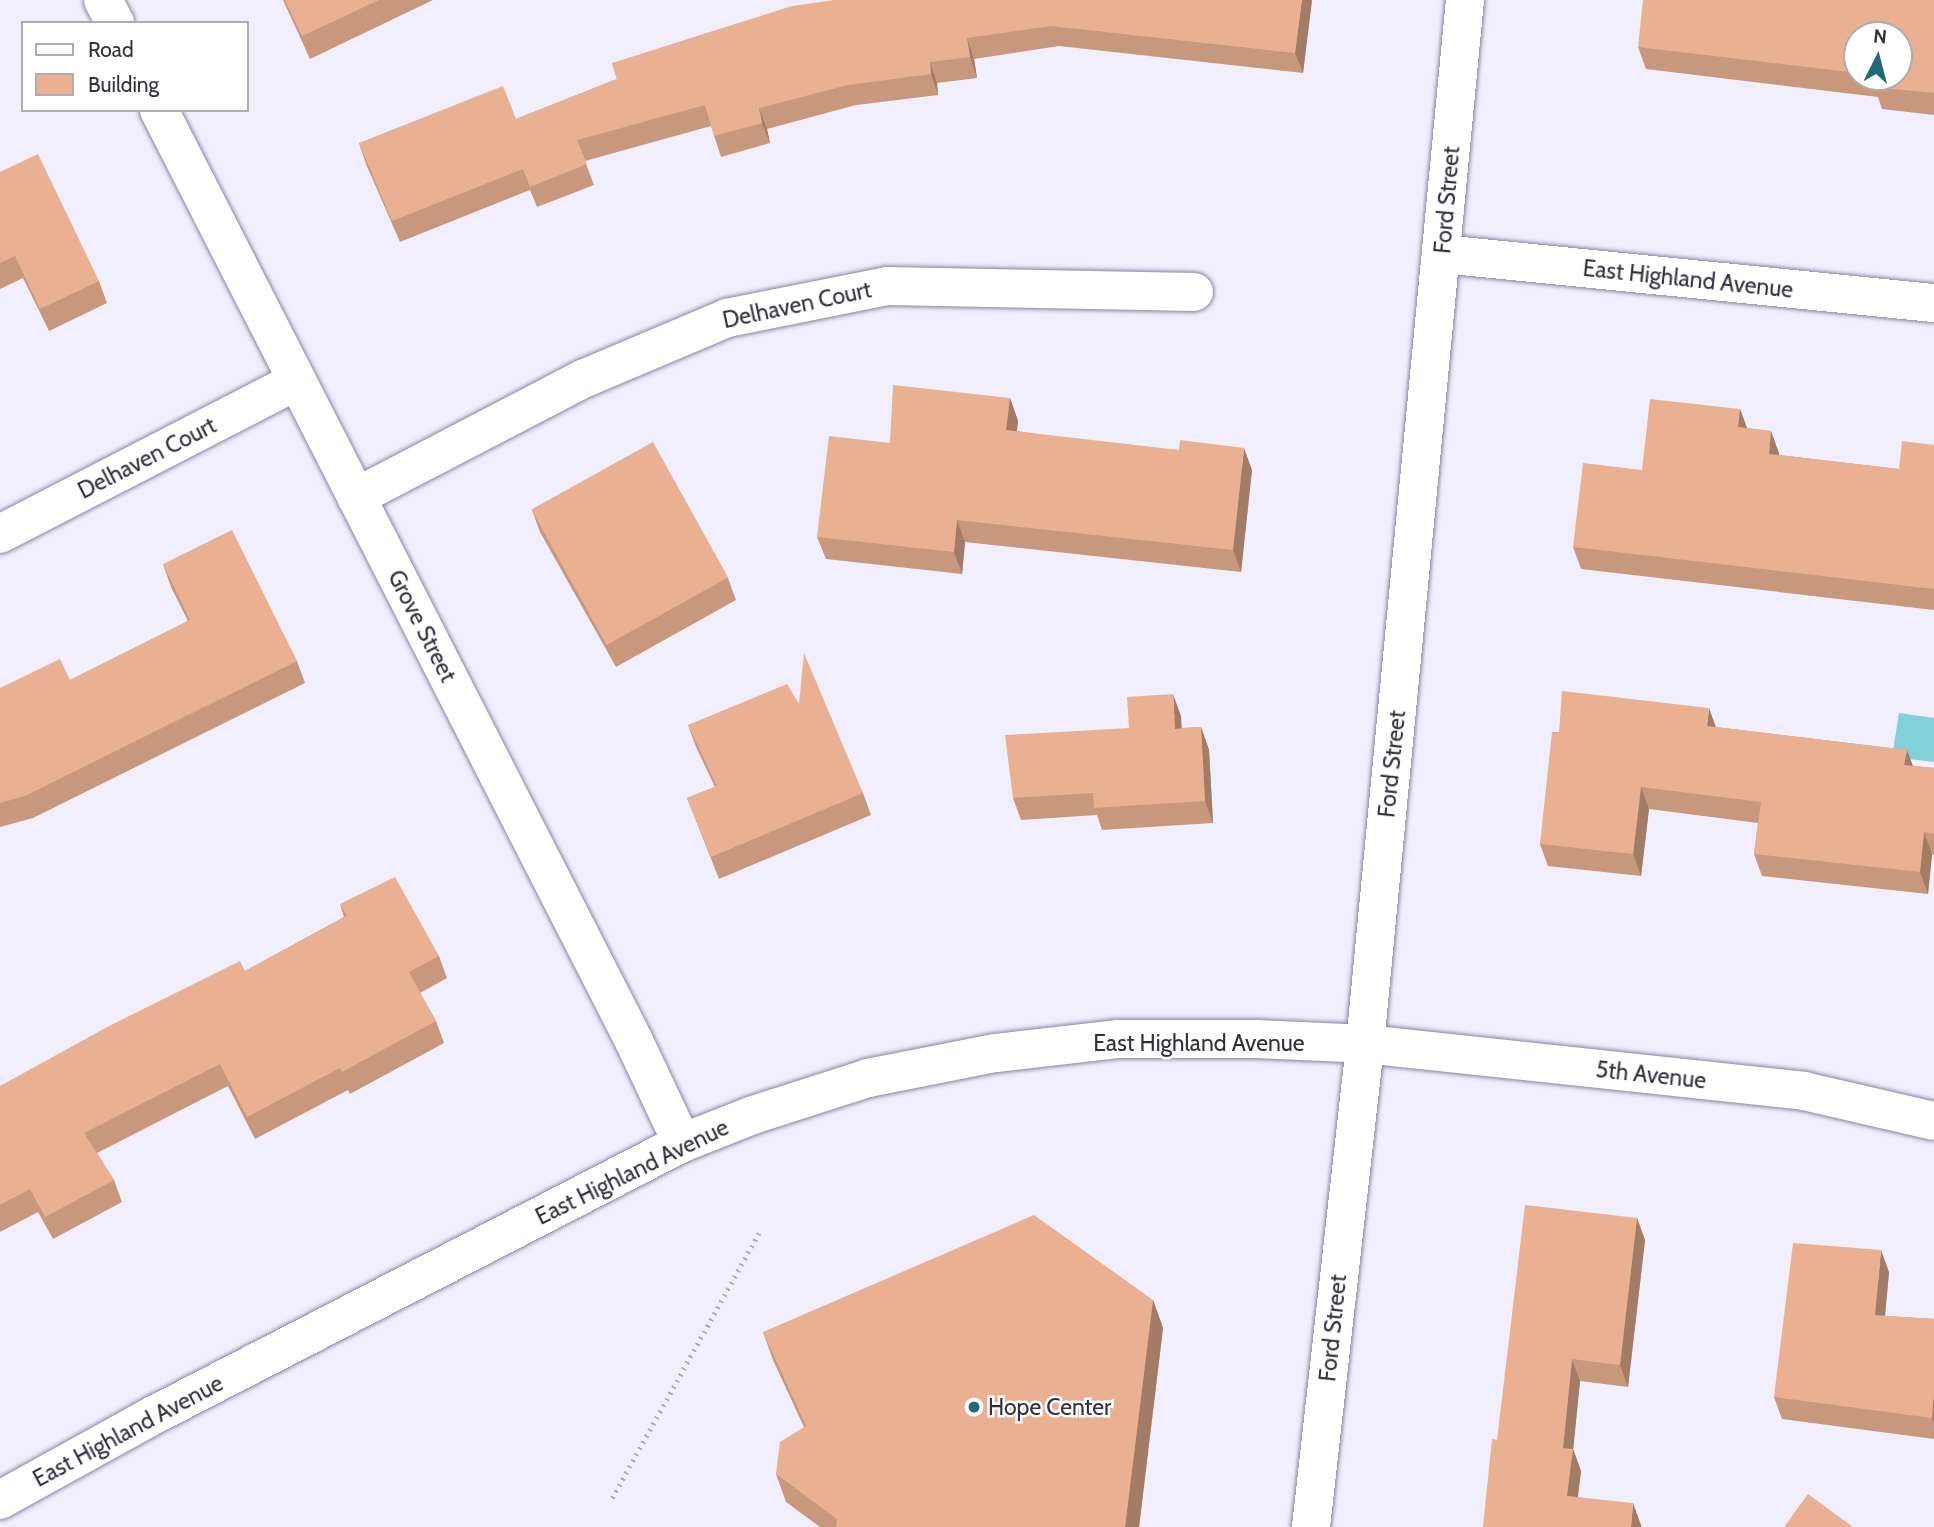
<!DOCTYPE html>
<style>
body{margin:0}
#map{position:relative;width:1934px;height:1527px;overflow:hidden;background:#f1effd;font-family:Cabin,sans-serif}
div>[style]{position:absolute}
.water>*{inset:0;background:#82d1d9}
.path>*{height:4.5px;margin-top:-2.25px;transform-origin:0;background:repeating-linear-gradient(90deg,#b0aebc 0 2px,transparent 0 7px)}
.roads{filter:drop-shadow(0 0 2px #8984a4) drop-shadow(0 0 2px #8984a4)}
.street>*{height:38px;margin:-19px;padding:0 19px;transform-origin:19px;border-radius:19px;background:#fff}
.secondary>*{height:38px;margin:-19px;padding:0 19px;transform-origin:19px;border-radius:19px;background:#fff}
.wall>*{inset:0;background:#c8987d}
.shaded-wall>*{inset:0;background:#a37c66}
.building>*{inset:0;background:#e9b191;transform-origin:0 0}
.dots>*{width:19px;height:19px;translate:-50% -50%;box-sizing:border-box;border:4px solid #fff;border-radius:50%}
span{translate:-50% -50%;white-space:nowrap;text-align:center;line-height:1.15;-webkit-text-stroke:5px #fff;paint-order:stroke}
.street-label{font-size:23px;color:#32303e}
.poi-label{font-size:23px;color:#32303e}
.left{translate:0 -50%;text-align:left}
.legend{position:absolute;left:21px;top:21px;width:228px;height:91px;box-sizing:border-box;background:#fff;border:2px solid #adacb2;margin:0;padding:9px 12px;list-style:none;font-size:21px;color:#32303e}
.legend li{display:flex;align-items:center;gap:14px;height:35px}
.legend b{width:35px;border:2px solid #adacb2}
.north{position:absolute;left:1843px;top:21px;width:70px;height:70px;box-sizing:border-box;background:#fff;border:2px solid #adacb2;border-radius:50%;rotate:6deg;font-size:19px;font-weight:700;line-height:28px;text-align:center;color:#32303e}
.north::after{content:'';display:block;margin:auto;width:24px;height:32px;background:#206975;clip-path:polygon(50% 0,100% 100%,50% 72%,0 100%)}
</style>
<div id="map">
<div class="water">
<div style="clip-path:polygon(1899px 713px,1934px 718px,1934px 762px,1892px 757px)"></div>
</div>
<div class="path">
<div style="left:612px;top:1498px;width:303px;rotate:-61deg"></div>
</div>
<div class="roads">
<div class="street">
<div style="left:103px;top:0;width:26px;rotate:62deg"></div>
<div style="left:159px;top:110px;width:1045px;rotate:62.97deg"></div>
<div style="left:634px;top:1041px;width:113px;rotate:64.8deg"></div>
<div style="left:356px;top:497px;width:258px;rotate:-27.5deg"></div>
<div style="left:585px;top:378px;width:154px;rotate:-22.9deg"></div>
<div style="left:727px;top:318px;width:163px;rotate:-11.3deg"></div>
<div style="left:887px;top:286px;width:307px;rotate:1.1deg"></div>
<div style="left:0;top:534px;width:332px;rotate:-27.3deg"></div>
</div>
<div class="secondary">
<div style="left:1442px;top:254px;width:494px;rotate:5.7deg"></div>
<div style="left:0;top:1500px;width:174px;rotate:-28.9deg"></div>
<div style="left:152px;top:1416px;width:596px;rotate:-27.25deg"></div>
<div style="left:682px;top:1143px;width:76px;rotate:-21.5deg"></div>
<div style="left:753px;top:1115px;width:121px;rotate:-17.8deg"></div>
<div style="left:868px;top:1078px;width:130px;rotate:-11.1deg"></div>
<div style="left:996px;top:1053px;width:124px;rotate:-6.5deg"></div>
<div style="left:1119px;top:1039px;width:137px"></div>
<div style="left:1256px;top:1039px;width:109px;rotate:2.6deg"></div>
<div style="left:1365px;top:1044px;width:442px;rotate:6.1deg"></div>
<div style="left:1804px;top:1091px;width:133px;rotate:13deg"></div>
<div style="left:1311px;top:1527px;width:486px;rotate:-83.6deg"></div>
<div style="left:1365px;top:1044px;width:1049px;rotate:-84.53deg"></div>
</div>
</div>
<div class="wall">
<div style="clip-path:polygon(283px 0,433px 0,310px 59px)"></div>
<div style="clip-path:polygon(1312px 0,1303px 73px,1059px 46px,974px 59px,977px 78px,937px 83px,938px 95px,856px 105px,767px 129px,770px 143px,721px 157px,711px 126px,585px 161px,594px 185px,537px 207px,530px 190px,400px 242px,366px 164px,359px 143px,516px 119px,617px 79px,612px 63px)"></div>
<div style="clip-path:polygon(evenodd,1934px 0,1934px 115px,1882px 109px,1878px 97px,1646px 69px,1638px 47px,1934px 0,1857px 35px,1899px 77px,1857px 77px,1857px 35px)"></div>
<div style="clip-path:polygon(0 172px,99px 281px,107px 303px,49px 331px,23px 278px,0 289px)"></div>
<div style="clip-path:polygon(1010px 398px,1018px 421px,1017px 431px,1252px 470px,1241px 572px,965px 542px,962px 574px,826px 559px,817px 537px,890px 443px)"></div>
<div style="clip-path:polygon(1740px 409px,1747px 428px,1771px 431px,1779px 455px,1899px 469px,1934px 445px,1934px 610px,1581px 569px,1573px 547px,1642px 470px)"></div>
<div style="clip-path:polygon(532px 510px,728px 578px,736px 600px,616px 667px,540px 532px)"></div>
<div style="clip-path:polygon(163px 564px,297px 661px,305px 683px,33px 818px,0 827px,0 688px,70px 680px,188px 621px,171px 587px)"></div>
<div style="clip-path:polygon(799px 704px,863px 793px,871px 815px,719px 879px,687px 798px,715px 787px,696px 747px,688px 725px)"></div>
<div style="clip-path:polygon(1181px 716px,1181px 728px,1201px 727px,1209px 750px,1213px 823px,1102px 830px,1097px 815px,1021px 820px,1013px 798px,1129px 728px)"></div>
<div style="clip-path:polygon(1716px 727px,1907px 750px,1913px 766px,1934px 768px,1934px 855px,1932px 854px,1928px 894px,1762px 876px,1754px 854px,1758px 823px,1649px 809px,1641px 876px,1548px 866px,1540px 844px,1559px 732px)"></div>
<div style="clip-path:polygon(340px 904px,439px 956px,447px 978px,420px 993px,436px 1021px,444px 1043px,350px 1094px,348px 1090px,255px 1139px,228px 1086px,97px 1153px,114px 1180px,122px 1202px,53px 1239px,38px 1212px,0 1232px,0 1086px,245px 971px,344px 917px)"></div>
<div style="clip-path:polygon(1637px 1218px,1645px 1240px,1628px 1387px,1580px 1381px,1573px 1449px,1581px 1471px,1578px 1497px,1641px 1525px,1483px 1527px)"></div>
<div style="clip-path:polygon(1889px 1272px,1885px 1316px,1934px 1319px,1934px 1439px,1782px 1419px,1774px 1397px)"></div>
<div style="clip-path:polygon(1153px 1300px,1163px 1328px,1139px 1527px,820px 1527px,786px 1502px,776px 1474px,804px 1427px,773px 1360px,763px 1332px)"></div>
</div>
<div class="shaded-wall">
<div style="clip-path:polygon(1302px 0,1312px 0,1303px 73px,1295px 53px)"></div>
<div style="clip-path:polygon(967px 38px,974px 59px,977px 78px,970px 57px)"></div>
<div style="clip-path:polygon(930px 62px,937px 83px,938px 95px,931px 74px)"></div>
<div style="clip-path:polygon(759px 108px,767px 129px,770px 143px,762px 123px)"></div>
<div style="clip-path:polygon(1010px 398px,1018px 421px,1014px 452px,1006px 430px)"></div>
<div style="clip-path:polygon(1740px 409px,1748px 431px,1738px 427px)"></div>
<div style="clip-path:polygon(1771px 431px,1779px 453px,1777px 476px,1769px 454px)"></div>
<div style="clip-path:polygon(1244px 448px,1252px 470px,1241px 572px,1233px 550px)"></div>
<div style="clip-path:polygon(957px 520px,965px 542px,962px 574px,954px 552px)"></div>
<div style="clip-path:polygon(1173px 694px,1181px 716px,1183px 751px,1175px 729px)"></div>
<div style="clip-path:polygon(1709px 708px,1717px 730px,1707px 726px)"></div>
<div style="clip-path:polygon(1201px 727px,1209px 750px,1213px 823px,1205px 801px)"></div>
<div style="clip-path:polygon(1907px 750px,1915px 772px,1904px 765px)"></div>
<div style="clip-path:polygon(1641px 787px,1649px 809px,1641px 876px,1633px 854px)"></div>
<div style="clip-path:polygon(1924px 832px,1932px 854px,1928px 894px,1920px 872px)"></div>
<div style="clip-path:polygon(1637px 1218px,1645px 1240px,1628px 1387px,1620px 1365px)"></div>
<div style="clip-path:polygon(1881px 1250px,1889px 1272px,1883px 1337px,1875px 1315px)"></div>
<div style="clip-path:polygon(1153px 1300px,1163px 1328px,1139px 1527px,1125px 1527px)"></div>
<div style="clip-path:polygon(1572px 1359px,1580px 1381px,1573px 1452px,1573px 1449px,1581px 1471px,1575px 1518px,1567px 1496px,1563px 1448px)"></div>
<div style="clip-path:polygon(1934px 1394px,1934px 1424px,1932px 1418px)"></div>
<div style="clip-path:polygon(1633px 1503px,1641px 1525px,1641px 1527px,1631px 1527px)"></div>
</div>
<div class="building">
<div style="clip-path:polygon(285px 0,379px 0,302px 36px)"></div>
<div style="clip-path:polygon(834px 0,1302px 0,1295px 53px,1051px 26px,967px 38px,970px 57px,930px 62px,931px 74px,848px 85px,759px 108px,762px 123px,714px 136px,705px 105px,577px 140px,587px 164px,530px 187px,523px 169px,392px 221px,359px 143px,503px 86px,516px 119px,617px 79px,612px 63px,792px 6px)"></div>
<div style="clip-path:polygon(1643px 0,1934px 0,1934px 93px,1874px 87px,1875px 77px,1899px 77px,1899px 35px,1857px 35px,1857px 73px,1638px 47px)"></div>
<div style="clip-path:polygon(38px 154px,99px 281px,40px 309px,15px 256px,0 263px,0 172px)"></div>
<div style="clip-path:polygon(893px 385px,1010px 398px,1006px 430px,1179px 450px,1180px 440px,1244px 448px,1233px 550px,957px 520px,954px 552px,817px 537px,829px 436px,890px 443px)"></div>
<div style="clip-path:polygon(1650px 399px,1740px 409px,1738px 427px,1771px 431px,1769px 454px,1899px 469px,1902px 441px,1934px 445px,1934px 589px,1573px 547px,1583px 463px,1642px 470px)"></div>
<div style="left:653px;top:442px;width:155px;height:139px;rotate:61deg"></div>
<div style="clip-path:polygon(232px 530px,297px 661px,25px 796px,0 803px,0 688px,60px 659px,70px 680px,190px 620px,163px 564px)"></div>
<div style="clip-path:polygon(804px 653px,863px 793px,711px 857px,687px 798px,717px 786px,688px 725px,787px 684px,799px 704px)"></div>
<div style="clip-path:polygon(1562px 691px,1709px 708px,1707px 726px,1907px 750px,1904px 765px,1934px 768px,1934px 834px,1924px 832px,1920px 872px,1754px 854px,1761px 802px,1641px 787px,1633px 854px,1540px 844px,1552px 732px,1559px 732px)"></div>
<div style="clip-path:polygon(1173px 694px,1175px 729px,1201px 727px,1205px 801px,1094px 808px,1093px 793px,1013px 798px,1005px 735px,1129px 728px,1127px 697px)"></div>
<div style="clip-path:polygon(395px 877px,439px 956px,409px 972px,436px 1021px,342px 1072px,340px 1068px,247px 1117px,220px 1064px,84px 1133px,114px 1180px,45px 1217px,30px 1189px,0 1205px,0 1086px,109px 1026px,240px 961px,245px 971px,347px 916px,340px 904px)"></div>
<div style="clip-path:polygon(1525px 1205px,1637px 1218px,1620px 1365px,1572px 1359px,1563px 1448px,1573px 1449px,1567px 1496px,1633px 1503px,1631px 1527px,1483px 1527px,1492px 1439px,1497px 1440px)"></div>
<div style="clip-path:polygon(1034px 1215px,1153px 1300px,1125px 1527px,836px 1527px,837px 1519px,776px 1474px,780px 1442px,806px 1426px,763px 1332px)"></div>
<div style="clip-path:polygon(1793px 1243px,1881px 1250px,1875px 1315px,1934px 1319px,1934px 1394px,1932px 1418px,1774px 1397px)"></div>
<div style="clip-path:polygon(1808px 1494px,1853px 1527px,1784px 1527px)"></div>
</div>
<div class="dots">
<div style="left:974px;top:1407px;background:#206975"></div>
</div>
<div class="street-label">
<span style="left:1447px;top:200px;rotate:-85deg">Ford Street</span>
<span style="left:1688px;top:279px;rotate:6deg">East Highland Avenue</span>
<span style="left:797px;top:305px;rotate:-12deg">Delhaven Court</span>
<span style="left:147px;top:458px;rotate:-27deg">Delhaven Court</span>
<span style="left:422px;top:626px;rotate:63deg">Grove Street</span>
<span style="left:1392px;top:764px;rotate:-84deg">Ford Street</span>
<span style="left:1199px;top:1043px">East Highland Avenue</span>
<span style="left:1651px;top:1075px;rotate:6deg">5th Avenue</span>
<span style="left:632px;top:1172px;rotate:-26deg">East Highland Avenue</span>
<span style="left:1333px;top:1328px;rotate:-84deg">Ford Street</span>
<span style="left:128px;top:1431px;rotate:-28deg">East Highland Avenue</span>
</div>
<div class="poi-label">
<span class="left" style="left:988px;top:1407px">Hope Center</span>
</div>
<ul class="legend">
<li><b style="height:9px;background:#fff"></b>Road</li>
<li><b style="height:19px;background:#e9b191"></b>Building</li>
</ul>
<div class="north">N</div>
</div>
